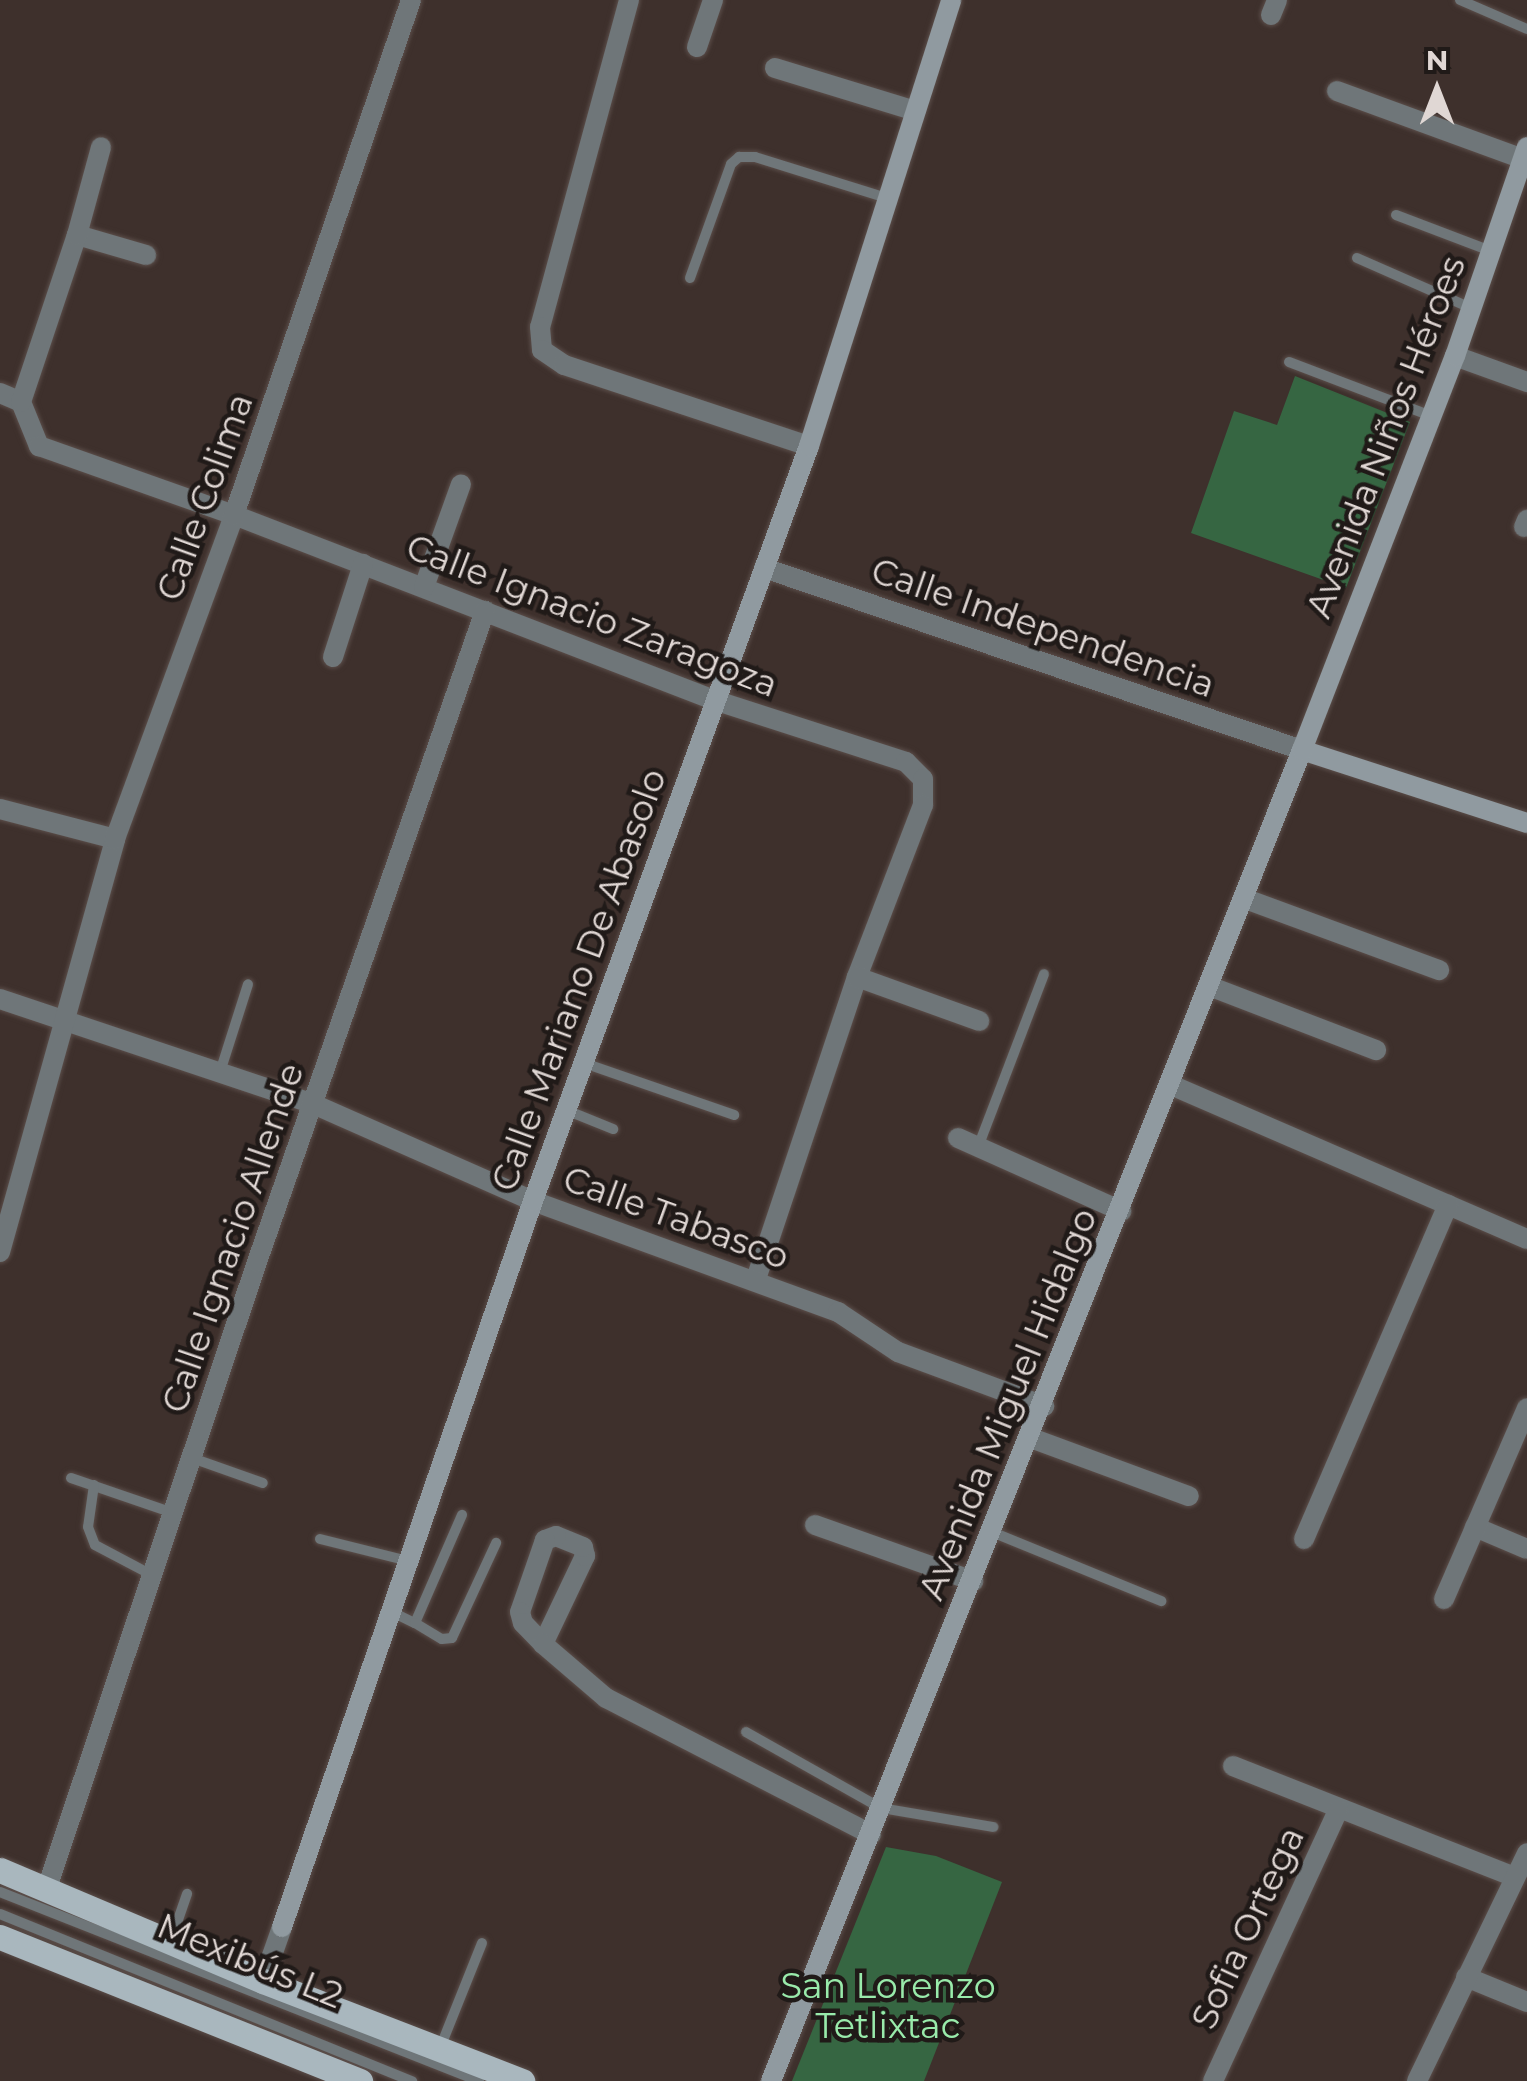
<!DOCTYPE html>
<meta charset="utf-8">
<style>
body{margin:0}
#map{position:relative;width:1527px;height:2081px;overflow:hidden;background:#3e302c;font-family:Montserrat,sans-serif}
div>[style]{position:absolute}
.green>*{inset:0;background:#366642}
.roads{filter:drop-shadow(0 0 2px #5b4e4a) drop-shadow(0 0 2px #5b4e4a)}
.lane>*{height:10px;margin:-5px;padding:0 5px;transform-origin:5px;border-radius:5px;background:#6f7679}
.street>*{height:20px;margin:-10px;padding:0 10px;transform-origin:10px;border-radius:10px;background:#6f7679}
.secondary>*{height:20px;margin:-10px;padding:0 10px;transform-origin:10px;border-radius:10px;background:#909aa0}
.primary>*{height:25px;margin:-12.5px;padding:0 12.5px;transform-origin:12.5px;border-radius:12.5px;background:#a9b7be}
span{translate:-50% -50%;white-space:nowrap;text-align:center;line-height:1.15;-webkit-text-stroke:9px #201a18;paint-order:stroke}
.street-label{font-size:35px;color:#e0d7d4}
.park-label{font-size:35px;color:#99ebab}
.north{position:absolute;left:1387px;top:40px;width:100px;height:100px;-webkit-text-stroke:8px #201a18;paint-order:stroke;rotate:0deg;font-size:28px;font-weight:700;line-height:40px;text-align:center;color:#e0d7d4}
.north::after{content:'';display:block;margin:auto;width:35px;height:45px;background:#e0d7d4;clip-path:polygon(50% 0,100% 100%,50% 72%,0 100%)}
</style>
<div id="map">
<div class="green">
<div style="clip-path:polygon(1295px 376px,1410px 422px,1346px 588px,1191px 533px,1234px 411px,1277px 425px)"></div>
<div style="clip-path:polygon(886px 1847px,936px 1856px,1002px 1882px,924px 2081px,792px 2081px)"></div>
</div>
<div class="roads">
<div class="lane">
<div style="left:1460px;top:0;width:73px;rotate:23.4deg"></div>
<div style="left:1396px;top:215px;width:102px;rotate:20.8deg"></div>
<div style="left:1357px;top:258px;width:124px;rotate:23.7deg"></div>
<div style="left:690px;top:278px;width:121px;rotate:-70.2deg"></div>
<div style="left:731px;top:164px;width:11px;rotate:-41deg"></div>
<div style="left:739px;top:157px;width:16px"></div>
<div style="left:755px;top:157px;width:138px;rotate:17.3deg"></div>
<div style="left:1289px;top:362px;width:152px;rotate:20.8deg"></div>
<div style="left:584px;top:1063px;width:159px;rotate:19.1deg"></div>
<div style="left:220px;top:1072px;width:92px;rotate:-72.3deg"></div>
<div style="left:566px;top:1110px;width:51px;rotate:22deg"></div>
<div style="left:978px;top:1147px;width:185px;rotate:-69.1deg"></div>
<div style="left:192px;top:1458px;width:75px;rotate:19.4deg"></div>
<div style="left:71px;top:1478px;width:108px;rotate:18.9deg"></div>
<div style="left:94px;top:1485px;width:42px;rotate:98.1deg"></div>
<div style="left:88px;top:1527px;width:19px;rotate:69deg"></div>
<div style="left:95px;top:1545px;width:64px;rotate:27.8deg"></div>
<div style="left:992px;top:1532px;width:183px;rotate:22.2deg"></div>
<div style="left:320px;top:1539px;width:91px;rotate:14deg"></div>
<div style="left:392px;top:1612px;width:25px;rotate:26deg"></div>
<div style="left:415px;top:1623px;width:118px;rotate:-66.5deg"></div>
<div style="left:415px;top:1623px;width:31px;rotate:31deg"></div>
<div style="left:442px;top:1639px;width:10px;rotate:-6deg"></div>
<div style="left:452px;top:1638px;width:105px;rotate:-65.1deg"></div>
<div style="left:746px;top:1732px;width:155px;rotate:29.4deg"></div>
<div style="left:881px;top:1808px;width:114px;rotate:9.6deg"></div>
<div style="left:0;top:1892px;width:515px;rotate:21.53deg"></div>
<div style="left:0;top:1914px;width:445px;rotate:22.1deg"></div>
<div style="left:171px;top:1940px;width:49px;rotate:-70.8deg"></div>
<div style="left:440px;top:2048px;width:113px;rotate:-68.2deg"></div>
</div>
<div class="street">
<div style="left:629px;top:0;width:339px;rotate:105.2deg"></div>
<div style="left:540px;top:327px;width:23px;rotate:85deg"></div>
<div style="left:542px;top:350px;width:27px;rotate:34deg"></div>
<div style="left:564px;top:365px;width:258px;rotate:18.3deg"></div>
<div style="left:1271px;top:15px;width:16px;rotate:-68deg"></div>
<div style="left:697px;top:47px;width:50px;rotate:-71.2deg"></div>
<div style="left:775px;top:68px;width:147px;rotate:17deg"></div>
<div style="left:1337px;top:91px;width:198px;rotate:20.1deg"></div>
<div style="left:77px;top:235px;width:72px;rotate:16.2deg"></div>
<div style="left:1455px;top:356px;width:77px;rotate:19.9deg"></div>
<div style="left:0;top:393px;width:23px;rotate:23deg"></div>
<div style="left:21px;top:402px;width:48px;rotate:67.8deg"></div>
<div style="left:39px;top:446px;width:207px;rotate:19.5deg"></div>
<div style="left:234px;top:515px;width:514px;rotate:21.08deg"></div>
<div style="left:714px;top:700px;width:202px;rotate:17.9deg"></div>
<div style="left:906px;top:762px;width:24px;rotate:45deg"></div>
<div style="left:923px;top:779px;width:26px;rotate:90deg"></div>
<div style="left:923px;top:805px;width:184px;rotate:111deg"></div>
<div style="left:857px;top:977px;width:318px;rotate:108.5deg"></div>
<div style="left:21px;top:402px;width:176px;rotate:-71.5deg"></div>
<div style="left:77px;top:235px;width:91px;rotate:-74.7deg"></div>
<div style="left:1524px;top:527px;width:8px;rotate:-67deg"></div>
<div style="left:764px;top:568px;width:568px;rotate:18.69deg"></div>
<div style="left:424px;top:587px;width:109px;rotate:-70.2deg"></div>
<div style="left:333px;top:657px;width:98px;rotate:-72.1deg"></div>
<div style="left:0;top:809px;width:119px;rotate:14.6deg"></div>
<div style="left:1243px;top:898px;width:209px;rotate:20.2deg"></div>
<div style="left:857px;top:977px;width:130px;rotate:19.8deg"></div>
<div style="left:1209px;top:986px;width:179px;rotate:21deg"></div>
<div style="left:0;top:999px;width:330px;rotate:18.5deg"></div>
<div style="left:313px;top:1104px;width:240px;rotate:23.8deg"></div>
<div style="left:533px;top:1201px;width:325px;rotate:20deg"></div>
<div style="left:838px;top:1312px;width:72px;rotate:33.7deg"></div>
<div style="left:898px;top:1352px;width:156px;rotate:20.3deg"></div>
<div style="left:1171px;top:1085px;width:388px;rotate:23.4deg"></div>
<div style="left:958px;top:1138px;width:179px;rotate:24.1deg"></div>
<div style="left:0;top:1252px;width:429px;rotate:-74.4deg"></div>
<div style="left:115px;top:839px;width:345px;rotate:-69.8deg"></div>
<div style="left:234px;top:515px;width:545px;rotate:-71.03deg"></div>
<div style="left:1031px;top:1438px;width:168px;rotate:20.2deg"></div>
<div style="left:815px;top:1525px;width:168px;rotate:19.5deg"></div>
<div style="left:1475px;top:1527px;width:56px;rotate:22.9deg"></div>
<div style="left:1304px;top:1539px;width:364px;rotate:-66.7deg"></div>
<div style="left:1444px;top:1599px;width:208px;rotate:-66.5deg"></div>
<div style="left:543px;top:1644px;width:98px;rotate:-64.5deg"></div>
<div style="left:585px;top:1556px;width:9px;rotate:-103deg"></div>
<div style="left:583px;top:1547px;width:29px;rotate:-158deg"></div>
<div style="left:556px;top:1536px;width:12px;rotate:160deg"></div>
<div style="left:545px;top:1540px;width:76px;rotate:109.1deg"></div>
<div style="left:520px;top:1612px;width:11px;rotate:75deg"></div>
<div style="left:523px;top:1623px;width:29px;rotate:46deg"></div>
<div style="left:543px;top:1644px;width:83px;rotate:40.6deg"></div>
<div style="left:606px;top:1698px;width:298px;rotate:27.2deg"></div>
<div style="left:1233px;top:1766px;width:303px;rotate:21.5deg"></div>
<div style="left:47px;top:1888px;width:660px;rotate:-71.46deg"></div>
<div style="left:257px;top:1262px;width:690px;rotate:-70.7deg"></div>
<div style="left:1466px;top:1977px;width:66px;rotate:22.3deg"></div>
<div style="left:263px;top:1981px;width:57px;rotate:-70.6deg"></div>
<div style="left:1213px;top:2081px;width:298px;rotate:-65.2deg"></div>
<div style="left:1417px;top:2081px;width:253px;rotate:-64.2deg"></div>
</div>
<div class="secondary">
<div style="left:1302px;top:750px;width:237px;rotate:18deg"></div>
<div style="left:282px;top:1927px;width:768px;rotate:-70.93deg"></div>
<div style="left:533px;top:1201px;width:804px;rotate:-69.92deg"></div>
<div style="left:809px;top:446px;width:468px;rotate:-72.3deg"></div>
<div style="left:771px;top:2081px;width:1433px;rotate:-68.25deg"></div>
<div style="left:1302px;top:750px;width:423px;rotate:-68.8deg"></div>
<div style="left:1455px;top:356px;width:221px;rotate:-71deg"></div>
</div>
<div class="primary">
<div style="left:0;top:1870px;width:285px;rotate:22.9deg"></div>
<div style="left:263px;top:1981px;width:278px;rotate:21.1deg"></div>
<div style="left:0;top:1937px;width:388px;rotate:21.8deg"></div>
</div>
</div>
<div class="street-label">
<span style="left:1386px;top:437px;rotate:-69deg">Avenida Niños Héroes</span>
<span style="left:205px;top:497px;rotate:-70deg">Calle Colima</span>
<span style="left:592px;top:616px;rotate:21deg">Calle Ignacio Zaragoza</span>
<span style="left:1043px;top:628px;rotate:19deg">Calle Independencia</span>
<span style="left:579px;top:980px;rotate:-70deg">Calle Mariano De Abasolo</span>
<span style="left:676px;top:1218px;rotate:20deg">Calle Tabasco</span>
<span style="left:233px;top:1238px;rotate:-71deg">Calle Ignacio Allende</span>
<span style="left:1008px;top:1404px;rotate:-68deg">Avenida Miguel Hidalgo</span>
<span style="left:1248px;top:1928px;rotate:-65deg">Sofia Ortega</span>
<span style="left:250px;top:1961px;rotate:22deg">Mexibús L2</span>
</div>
<div class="park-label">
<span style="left:888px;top:2006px">San Lorenzo<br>Tetlixtac</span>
</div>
<div class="north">N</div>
</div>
